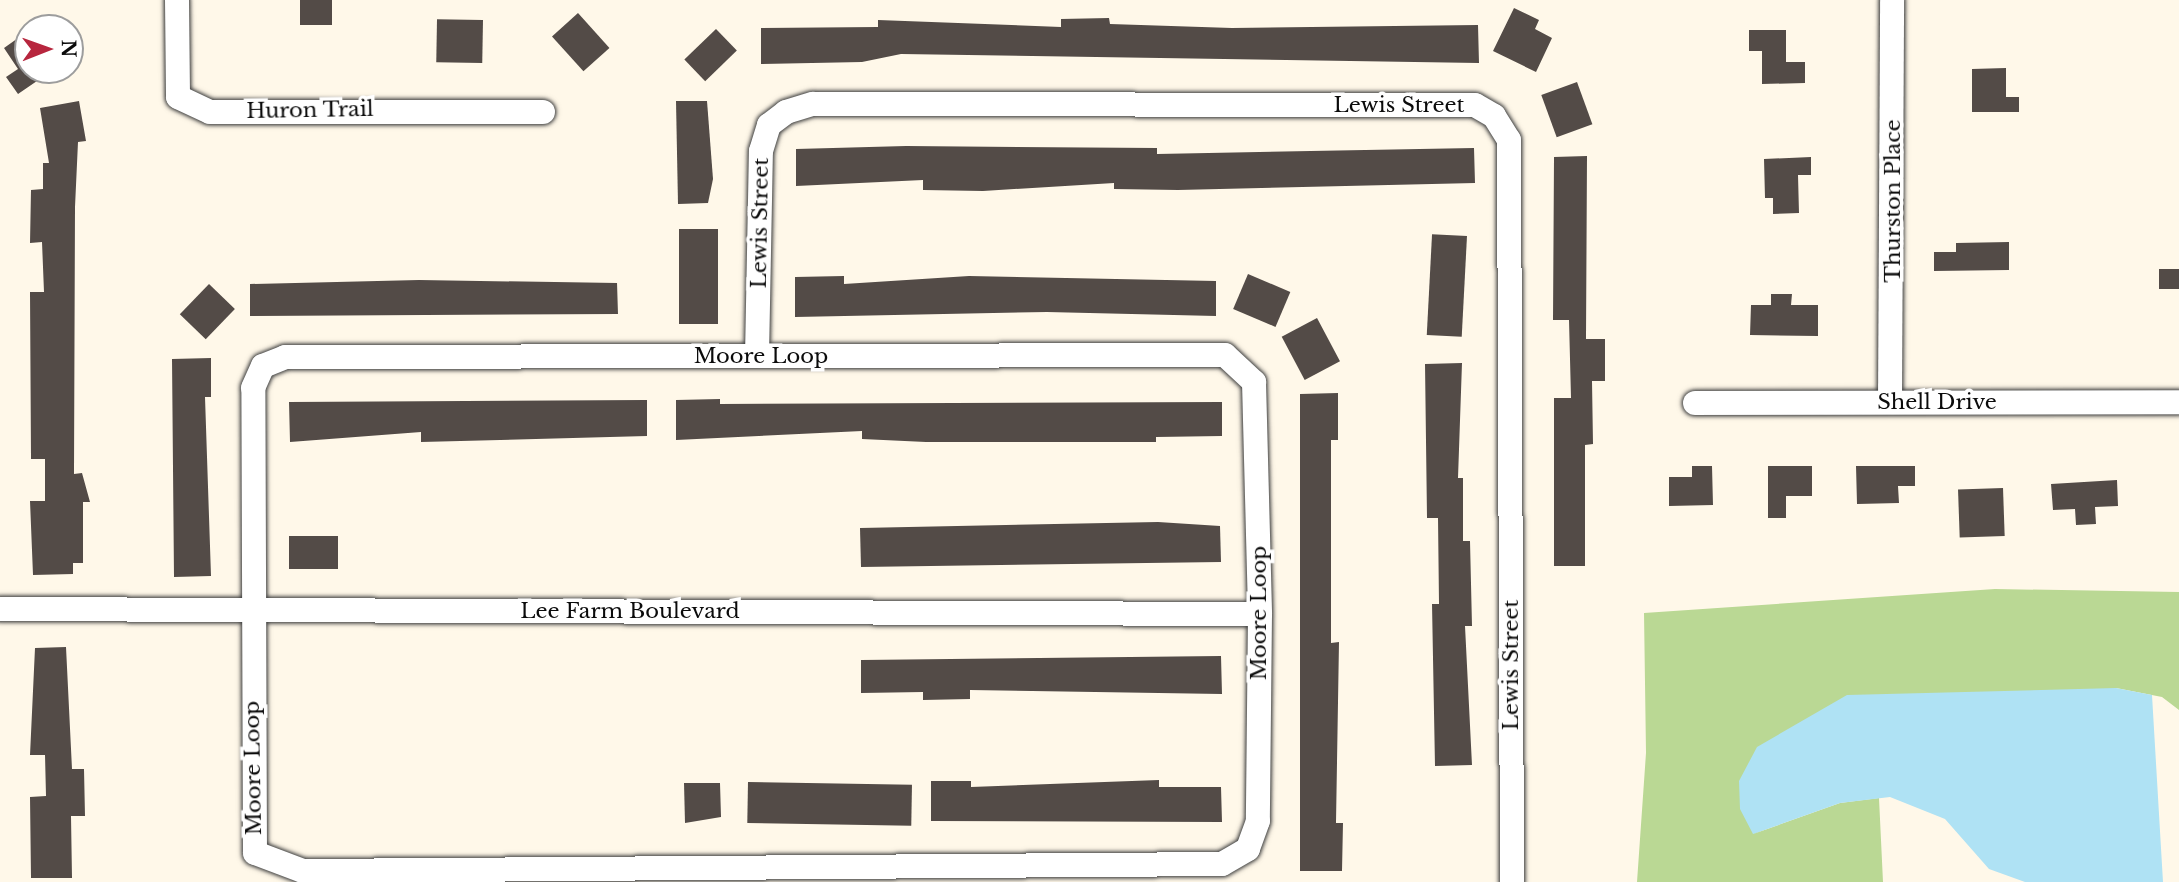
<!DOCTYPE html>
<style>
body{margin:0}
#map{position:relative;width:2179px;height:882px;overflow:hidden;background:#fff8e9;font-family:"Libre Baskerville",serif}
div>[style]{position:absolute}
.forest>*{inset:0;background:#bad894}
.water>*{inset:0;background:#afe2f4}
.building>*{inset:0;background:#534b47;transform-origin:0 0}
.roads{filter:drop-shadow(0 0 2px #3e3e3e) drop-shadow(0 0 2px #3e3e3e)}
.minor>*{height:24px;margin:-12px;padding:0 12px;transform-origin:12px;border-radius:12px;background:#fff}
span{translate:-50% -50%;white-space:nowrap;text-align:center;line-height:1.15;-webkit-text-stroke:7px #fff;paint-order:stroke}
.street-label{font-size:21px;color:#0b0b0b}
.north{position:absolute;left:14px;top:14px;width:70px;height:70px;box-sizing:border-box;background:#fff;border:2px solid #9d9d9d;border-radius:50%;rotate:89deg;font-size:19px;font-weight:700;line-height:28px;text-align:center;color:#0b0b0b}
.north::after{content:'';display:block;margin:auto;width:24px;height:32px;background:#b7263e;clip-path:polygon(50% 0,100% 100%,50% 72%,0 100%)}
</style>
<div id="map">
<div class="forest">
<div style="clip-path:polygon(1995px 589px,2179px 592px,2179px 710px,2162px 697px,2116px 688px,1753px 834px,1840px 803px,1879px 798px,1883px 882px,1637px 882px,1646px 753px,1644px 613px)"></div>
</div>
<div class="water">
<div style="clip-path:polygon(2116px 688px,2152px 695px,2163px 882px,2025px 882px,1989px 869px,1945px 819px,1890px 797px,1840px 803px,1753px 834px,1740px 809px,1739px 781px,1757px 747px,1847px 695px)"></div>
</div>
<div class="building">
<div style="left:300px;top:0;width:32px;height:25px"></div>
<div style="clip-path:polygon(1514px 8px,1539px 20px,1535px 29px,1552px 38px,1536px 72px,1493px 51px)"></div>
<div style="left:578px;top:13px;width:47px;height:35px;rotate:48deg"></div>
<div style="clip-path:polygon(1109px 18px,1110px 24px,1232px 28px,1478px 25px,1479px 63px,901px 54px,862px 62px,761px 64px,761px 28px,878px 27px,878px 20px,1061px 27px,1061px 19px)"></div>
<div style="left:483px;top:20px;width:43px;height:46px;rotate:91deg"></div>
<div style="left:716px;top:29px;width:30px;height:44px;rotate:46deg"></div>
<div style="clip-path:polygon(1749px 30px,1786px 30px,1786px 62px,1805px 62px,1805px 83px,1762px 84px,1762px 51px,1749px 51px)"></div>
<div style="clip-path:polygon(28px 31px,28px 70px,53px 70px,18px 94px,6px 77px,18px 69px,4px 48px)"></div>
<div style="clip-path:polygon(2006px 68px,2006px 97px,2019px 97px,2019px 112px,1972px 112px,1972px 69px)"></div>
<div style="left:1577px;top:82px;width:45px;height:38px;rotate:70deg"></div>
<div style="clip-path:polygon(79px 101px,86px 141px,78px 142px,75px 207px,74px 474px,82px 473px,90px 502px,83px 502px,83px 563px,73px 563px,73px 574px,33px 575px,30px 501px,45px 501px,45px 459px,31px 459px,30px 292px,44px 292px,42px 242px,30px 243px,31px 190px,43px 189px,43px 163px,49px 163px,40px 108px)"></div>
<div style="clip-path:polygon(676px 101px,707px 101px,713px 179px,708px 203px,678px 204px)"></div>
<div style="clip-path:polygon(906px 146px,1157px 148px,1157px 154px,1474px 148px,1475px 183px,1178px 190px,1114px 189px,1114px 183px,983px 191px,923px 190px,923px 180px,796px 186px,796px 149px)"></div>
<div style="clip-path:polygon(1587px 156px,1586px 339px,1605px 339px,1605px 381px,1592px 381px,1593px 444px,1585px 445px,1585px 566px,1554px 566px,1554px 398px,1571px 398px,1569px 320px,1553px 320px,1554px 157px)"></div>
<div style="clip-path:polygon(1811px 157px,1811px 175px,1798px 175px,1799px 213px,1773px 214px,1773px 198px,1765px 198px,1764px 159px)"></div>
<div style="left:679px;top:229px;width:39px;height:95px"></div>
<div style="left:1467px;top:236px;width:101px;height:35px;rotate:93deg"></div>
<div style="clip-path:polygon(2009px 242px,2009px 270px,1934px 271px,1934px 252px,1956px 252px,1956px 243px)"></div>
<div style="left:2179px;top:269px;width:20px;height:20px;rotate:90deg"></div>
<div style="left:1248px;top:274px;width:46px;height:38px;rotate:23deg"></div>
<div style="clip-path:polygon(844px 276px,844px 284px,969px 276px,1216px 281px,1216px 316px,1047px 312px,795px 317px,795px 277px)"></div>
<div style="clip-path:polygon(419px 280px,617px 283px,618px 314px,250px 316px,250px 284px)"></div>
<div style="left:209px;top:284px;width:36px;height:42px;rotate:44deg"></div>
<div style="clip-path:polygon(1771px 294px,1792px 294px,1791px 305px,1818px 305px,1818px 336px,1750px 335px,1751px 305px,1771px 305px)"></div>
<div style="left:1317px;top:318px;width:49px;height:40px;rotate:62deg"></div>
<div style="clip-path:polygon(211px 358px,211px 397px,205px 397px,211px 576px,174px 577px,172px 359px)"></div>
<div style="clip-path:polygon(1462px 363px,1458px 478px,1463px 478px,1463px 541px,1470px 541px,1472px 626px,1465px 626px,1472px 765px,1435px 766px,1432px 604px,1439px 604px,1438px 518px,1427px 518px,1425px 364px)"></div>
<div style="clip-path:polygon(1338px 393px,1338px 440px,1331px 440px,1331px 643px,1339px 642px,1336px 823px,1343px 823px,1342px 871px,1300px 871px,1300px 394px)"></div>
<div style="clip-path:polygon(720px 399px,720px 404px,1222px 402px,1222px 436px,1156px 437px,1156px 442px,926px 442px,862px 439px,862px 431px,676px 440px,676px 400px)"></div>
<div style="clip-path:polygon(647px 400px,647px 436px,421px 442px,421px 432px,290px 442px,289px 402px)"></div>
<div style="clip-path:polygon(1692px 466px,1712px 466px,1713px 505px,1669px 506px,1669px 477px,1692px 477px)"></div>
<div style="clip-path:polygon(1768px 466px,1812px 466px,1812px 496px,1786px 496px,1786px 518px,1768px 518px)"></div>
<div style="clip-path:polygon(1856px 466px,1915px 466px,1915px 486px,1898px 486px,1899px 503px,1857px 504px)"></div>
<div style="clip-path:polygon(2117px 480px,2118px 506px,2095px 507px,2096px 524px,2076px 525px,2075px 509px,2053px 510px,2051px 484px)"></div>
<div style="left:2003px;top:488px;width:48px;height:45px;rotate:88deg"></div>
<div style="clip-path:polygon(1158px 522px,1220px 526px,1221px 562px,861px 567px,860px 528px)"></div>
<div style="left:338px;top:536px;width:33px;height:49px;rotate:90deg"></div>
<div style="clip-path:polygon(66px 647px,72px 769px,84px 769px,85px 816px,71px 816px,72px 878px,31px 878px,30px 797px,46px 796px,45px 755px,30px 755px,35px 648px)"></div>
<div style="clip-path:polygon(1221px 656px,1222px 694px,970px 690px,970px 699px,923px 700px,923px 692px,861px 693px,861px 660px)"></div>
<div style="clip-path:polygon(1159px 780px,1159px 787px,1221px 787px,1222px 822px,931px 821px,931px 781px,971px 781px,971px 787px)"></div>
<div style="left:748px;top:782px;width:164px;height:41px;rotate:1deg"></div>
<div style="clip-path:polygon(684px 783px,720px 783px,721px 817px,685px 823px)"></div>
</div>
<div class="roads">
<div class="minor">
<div style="left:177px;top:0;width:97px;rotate:89.4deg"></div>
<div style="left:178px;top:97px;width:35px;rotate:25deg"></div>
<div style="left:210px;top:112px;width:333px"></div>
<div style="left:1225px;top:355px;width:40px;rotate:43deg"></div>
<div style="left:1254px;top:382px;width:232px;rotate:88.5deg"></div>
<div style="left:1260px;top:614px;width:207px;rotate:90.6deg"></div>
<div style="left:1258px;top:821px;width:30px;rotate:110deg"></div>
<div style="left:1248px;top:849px;width:30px;rotate:150deg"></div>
<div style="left:1222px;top:864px;width:919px;rotate:179.56deg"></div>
<div style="left:303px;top:871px;width:51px;rotate:-159.4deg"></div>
<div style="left:255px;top:853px;width:465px;rotate:-90.2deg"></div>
<div style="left:253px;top:388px;width:24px;rotate:-66deg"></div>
<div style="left:263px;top:366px;width:24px;rotate:-22deg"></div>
<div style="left:285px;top:357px;width:940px;rotate:-0.12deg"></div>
<div style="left:757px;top:356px;width:205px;rotate:-88.9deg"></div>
<div style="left:761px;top:151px;width:27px;rotate:-73deg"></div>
<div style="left:769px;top:125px;width:21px;rotate:-37deg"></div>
<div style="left:786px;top:112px;width:28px;rotate:-17deg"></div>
<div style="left:813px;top:104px;width:662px;rotate:0.09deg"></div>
<div style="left:1475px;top:105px;width:22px;rotate:30deg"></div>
<div style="left:1494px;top:116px;width:28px;rotate:58deg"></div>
<div style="left:1509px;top:140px;width:742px;rotate:89.77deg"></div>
<div style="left:1890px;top:402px;width:402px;rotate:-89.7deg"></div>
<div style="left:1695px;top:403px;width:484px;rotate:-0.1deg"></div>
<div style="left:0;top:609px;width:1260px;rotate:0.23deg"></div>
</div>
</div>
<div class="street-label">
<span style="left:1399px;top:105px">Lewis Street</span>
<span style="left:310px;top:110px;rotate:-1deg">Huron Trail</span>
<span style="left:1893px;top:201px;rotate:-90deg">Thurston Place</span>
<span style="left:760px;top:223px;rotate:-89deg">Lewis Street</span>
<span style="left:761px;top:356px">Moore Loop</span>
<span style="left:1937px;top:402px">Shell Drive</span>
<span style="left:630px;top:611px">Lee Farm Boulevard</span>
<span style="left:1259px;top:613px;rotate:-90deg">Moore Loop</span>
<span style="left:1511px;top:665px;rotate:-90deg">Lewis Street</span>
<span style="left:253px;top:768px;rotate:-91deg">Moore Loop</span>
</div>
<div class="north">N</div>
</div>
